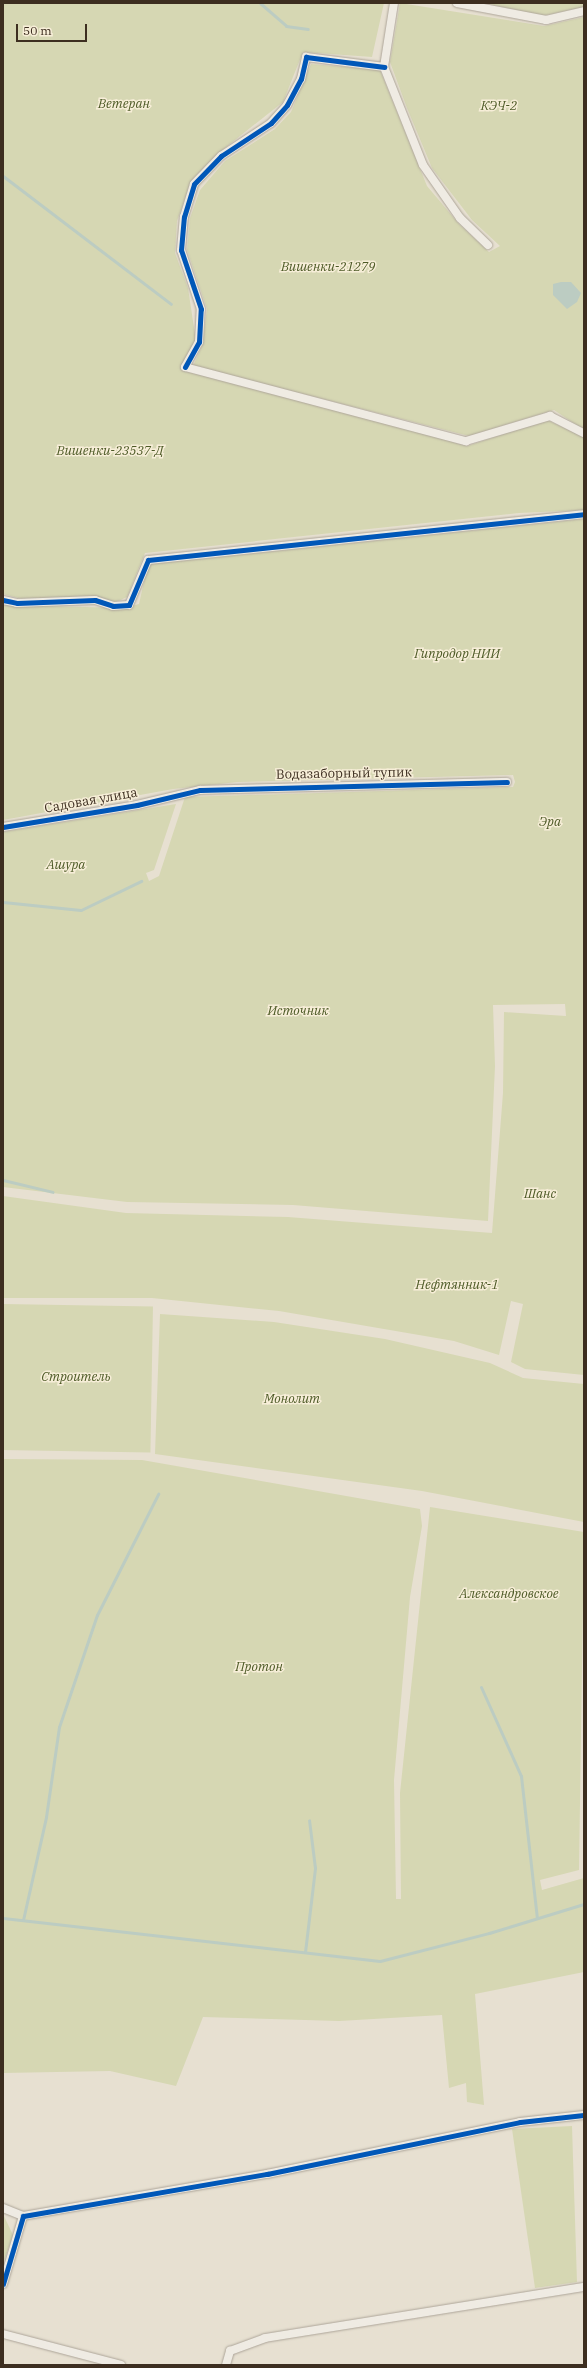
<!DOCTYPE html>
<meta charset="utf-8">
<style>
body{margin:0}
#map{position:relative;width:587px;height:2368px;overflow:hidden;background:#e7e0d1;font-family:"IBM Plex Serif",serif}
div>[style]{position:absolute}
.green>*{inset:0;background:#d6d7b3;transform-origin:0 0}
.water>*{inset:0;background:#bcccc2}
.stream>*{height:3px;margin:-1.5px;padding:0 1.5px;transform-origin:1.5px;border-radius:1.5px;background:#bcccc2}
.roads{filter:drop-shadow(0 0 1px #ada599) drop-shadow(0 0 1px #ada599)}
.street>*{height:8px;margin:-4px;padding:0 4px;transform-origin:4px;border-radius:4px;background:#efebe3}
.cycleway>*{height:5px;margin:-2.5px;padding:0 2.5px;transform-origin:2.5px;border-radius:2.5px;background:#0057b8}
span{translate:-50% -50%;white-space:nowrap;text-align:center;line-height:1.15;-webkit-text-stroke:3px #f7eed8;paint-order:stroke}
.park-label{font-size:13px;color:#4d5a26;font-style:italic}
.street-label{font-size:13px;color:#3d2e20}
.frame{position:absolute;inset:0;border:4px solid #3d2e20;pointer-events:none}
.scale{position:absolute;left:16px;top:24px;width:71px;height:18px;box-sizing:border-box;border:2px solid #3d2e20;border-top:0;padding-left:5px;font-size:12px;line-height:14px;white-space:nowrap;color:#3d2e20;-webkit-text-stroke:3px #f7eed8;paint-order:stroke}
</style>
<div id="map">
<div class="green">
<div style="clip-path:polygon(3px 3px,384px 3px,372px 57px,303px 52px,283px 102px,216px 155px,191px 181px,177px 221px,175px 253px,188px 288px,196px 341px,188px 360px,182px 364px,184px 371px,292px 397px,467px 446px,547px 420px,584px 437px,584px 510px,519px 513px,145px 553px,127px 597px,114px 603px,93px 596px,22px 599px,3px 594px)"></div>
<div style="clip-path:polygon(400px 3px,544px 26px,584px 17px,584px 430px,554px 410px,469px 436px,193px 366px,202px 346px,207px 309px,187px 250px,190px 218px,200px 190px,225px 161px,275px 129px,291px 112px,311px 64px,380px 70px,427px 186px,459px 224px,489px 252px,500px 246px,472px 220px,432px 168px,407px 108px,390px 62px)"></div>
<div style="clip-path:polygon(485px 3px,584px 3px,584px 7px,542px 16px)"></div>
<div style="clip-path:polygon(584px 519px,584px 1375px,525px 1369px,511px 1362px,523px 1304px,511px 1301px,499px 1355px,454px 1341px,279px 1311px,152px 1298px,3px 1298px,3px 1196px,126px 1213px,288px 1217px,492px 1233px,503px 1093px,504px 1012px,566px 1016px,565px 1004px,493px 1005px,495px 1066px,488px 1221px,293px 1205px,127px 1202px,3px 1187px,3px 832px,176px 804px,154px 870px,146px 873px,149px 881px,159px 876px,185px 797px,513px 787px,515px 782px,513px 775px,238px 782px,173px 789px,3px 820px,3px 605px,124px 608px,139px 604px,147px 568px,152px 564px)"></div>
<div style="left:3px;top:1304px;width:150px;height:146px;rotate:1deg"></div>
<div style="clip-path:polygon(160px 1314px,274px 1322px,385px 1339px,490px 1363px,523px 1378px,584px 1384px,584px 1522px,422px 1491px,155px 1454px)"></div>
<div style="clip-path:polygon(3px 1459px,142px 1460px,420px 1509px,422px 1526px,410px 1597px,394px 1780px,396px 1899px,401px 1899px,400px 1793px,430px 1507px,584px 1532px,579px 1870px,540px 1880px,542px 1890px,584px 1878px,584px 1972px,475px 1994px,484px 2105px,467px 2102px,466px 2083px,449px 2088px,442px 2015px,339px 2021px,203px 2017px,176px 2086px,110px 2071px,3px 2073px)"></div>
<div style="clip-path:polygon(572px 2126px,577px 2282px,535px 2288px,512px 2129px)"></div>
<div style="clip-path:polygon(3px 2214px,13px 2235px,3px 2264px)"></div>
</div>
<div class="water">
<div style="clip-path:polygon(561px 282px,571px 282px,581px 293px,577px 302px,567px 309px,553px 295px,553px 284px)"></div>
</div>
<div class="stream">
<div style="left:260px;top:3px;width:35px;rotate:41deg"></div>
<div style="left:286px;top:26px;width:22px;rotate:8deg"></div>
<div style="left:3px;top:176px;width:211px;rotate:37.3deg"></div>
<div style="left:3px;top:902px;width:78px;rotate:5.9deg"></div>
<div style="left:81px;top:910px;width:67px;rotate:-25.8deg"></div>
<div style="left:3px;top:1180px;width:51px;rotate:13.5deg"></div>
<div style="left:481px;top:1687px;width:98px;rotate:65.8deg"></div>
<div style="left:521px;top:1776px;width:143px;rotate:83.6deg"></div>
<div style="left:3px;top:1918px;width:379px;rotate:6.5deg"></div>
<div style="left:380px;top:1961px;width:113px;rotate:-14.4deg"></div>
<div style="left:489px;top:1933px;width:99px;rotate:-17deg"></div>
<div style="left:23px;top:1920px;width:106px;rotate:-77.4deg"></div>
<div style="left:46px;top:1817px;width:91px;rotate:-81.8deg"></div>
<div style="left:59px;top:1727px;width:118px;rotate:-71.3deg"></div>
<div style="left:97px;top:1615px;width:136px;rotate:-63.2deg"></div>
<div style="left:305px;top:1952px;width:85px;rotate:-83.2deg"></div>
<div style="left:315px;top:1868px;width:48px;rotate:-97.1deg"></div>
</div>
<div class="roads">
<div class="street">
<div style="left:394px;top:3px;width:65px;rotate:98.9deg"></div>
<div style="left:384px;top:67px;width:105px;rotate:68.3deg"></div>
<div style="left:423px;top:165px;width:65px;rotate:55.1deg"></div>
<div style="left:460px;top:218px;width:39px;rotate:44deg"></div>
<div style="left:457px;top:3px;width:91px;rotate:10.8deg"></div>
<div style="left:546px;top:20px;width:39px;rotate:-13deg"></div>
<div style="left:185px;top:367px;width:29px;rotate:-61deg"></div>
<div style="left:199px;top:342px;width:33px;rotate:-87deg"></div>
<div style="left:201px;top:309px;width:62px;rotate:-108.7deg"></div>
<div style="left:181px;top:250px;width:33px;rotate:-85deg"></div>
<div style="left:184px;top:217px;width:34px;rotate:-73deg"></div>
<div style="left:194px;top:184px;width:39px;rotate:-46deg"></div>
<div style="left:221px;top:156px;width:60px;rotate:-33.4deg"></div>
<div style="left:271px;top:123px;width:24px;rotate:-48deg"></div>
<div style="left:287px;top:105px;width:30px;rotate:-62deg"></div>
<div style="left:301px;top:79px;width:23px;rotate:-77deg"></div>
<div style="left:306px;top:57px;width:79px;rotate:7.3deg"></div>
<div style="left:185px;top:367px;width:291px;rotate:14.8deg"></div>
<div style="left:466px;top:441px;width:88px;rotate:-16.6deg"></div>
<div style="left:550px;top:416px;width:38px;rotate:27deg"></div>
<div style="left:3px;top:600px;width:14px;rotate:12deg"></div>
<div style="left:17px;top:603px;width:78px;rotate:-2.2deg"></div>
<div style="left:95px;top:600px;width:19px;rotate:18deg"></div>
<div style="left:113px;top:606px;width:16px;rotate:-4deg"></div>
<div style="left:129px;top:605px;width:49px;rotate:-67.1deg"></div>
<div style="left:148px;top:560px;width:438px;rotate:-6deg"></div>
<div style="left:3px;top:827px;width:136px;rotate:-9.3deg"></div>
<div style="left:137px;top:805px;width:65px;rotate:-13.4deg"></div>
<div style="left:200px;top:790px;width:307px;rotate:-1.5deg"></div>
<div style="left:3px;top:2208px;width:22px;rotate:22deg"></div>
<div style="left:3px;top:2284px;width:71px;rotate:-73.6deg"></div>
<div style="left:23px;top:2216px;width:248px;rotate:-9.8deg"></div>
<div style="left:267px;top:2174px;width:258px;rotate:-11.6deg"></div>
<div style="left:520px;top:2122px;width:64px;rotate:-6.2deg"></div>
<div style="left:3px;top:2334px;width:122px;rotate:14.7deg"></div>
<div style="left:226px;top:2365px;width:15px;rotate:-74deg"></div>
<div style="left:230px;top:2351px;width:37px;rotate:-20deg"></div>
<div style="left:265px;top:2338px;width:323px;rotate:-9.1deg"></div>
</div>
</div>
<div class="cycleway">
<div style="left:185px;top:367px;width:29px;rotate:-61deg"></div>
<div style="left:199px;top:342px;width:33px;rotate:-87deg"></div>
<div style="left:201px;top:309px;width:62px;rotate:-108.7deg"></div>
<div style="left:181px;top:250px;width:33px;rotate:-85deg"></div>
<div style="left:184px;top:217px;width:34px;rotate:-73deg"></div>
<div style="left:194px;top:184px;width:39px;rotate:-46deg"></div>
<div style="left:221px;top:156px;width:60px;rotate:-33.4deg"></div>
<div style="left:271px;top:123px;width:24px;rotate:-48deg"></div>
<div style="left:287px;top:105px;width:30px;rotate:-62deg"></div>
<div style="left:301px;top:79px;width:23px;rotate:-77deg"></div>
<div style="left:306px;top:57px;width:79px;rotate:7.3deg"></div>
<div style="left:3px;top:600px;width:14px;rotate:12deg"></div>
<div style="left:17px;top:603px;width:78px;rotate:-2.2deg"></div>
<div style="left:95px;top:600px;width:19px;rotate:18deg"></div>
<div style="left:113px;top:606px;width:16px;rotate:-4deg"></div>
<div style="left:129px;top:605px;width:49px;rotate:-67.1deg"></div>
<div style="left:148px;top:560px;width:438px;rotate:-6deg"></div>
<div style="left:3px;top:827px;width:136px;rotate:-9.3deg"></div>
<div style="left:137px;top:805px;width:65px;rotate:-13.4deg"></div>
<div style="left:200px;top:790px;width:307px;rotate:-1.5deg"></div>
<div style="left:3px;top:2284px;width:71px;rotate:-73.6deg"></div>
<div style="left:23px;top:2216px;width:248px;rotate:-9.8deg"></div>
<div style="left:267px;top:2174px;width:258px;rotate:-11.6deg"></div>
<div style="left:520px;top:2122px;width:64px;rotate:-6.2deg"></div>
</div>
<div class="park-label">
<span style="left:124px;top:104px">Ветеран</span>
<span style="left:499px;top:106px">КЭЧ-2</span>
<span style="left:328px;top:267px">Вишенки-21279</span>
<span style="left:110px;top:451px">Вишенки-23537-Д</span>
<span style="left:457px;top:654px">Гипродор НИИ</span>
<span style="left:550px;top:822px">Эра</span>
<span style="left:66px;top:865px">Ашура</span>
<span style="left:298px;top:1011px">Источник</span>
<span style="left:540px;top:1194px">Шанс</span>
<span style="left:457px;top:1285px">Нефтянник-1</span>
<span style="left:76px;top:1377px">Строитель</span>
<span style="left:292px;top:1399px">Монолит</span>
<span style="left:509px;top:1594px">Александровское</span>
<span style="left:259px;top:1667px">Протон</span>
</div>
<div class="street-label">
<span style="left:344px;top:774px;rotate:-1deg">Водазаборный тупик</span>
<span style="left:91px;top:801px;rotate:-10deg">Садовая улица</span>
</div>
<div class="frame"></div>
<div class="scale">50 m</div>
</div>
